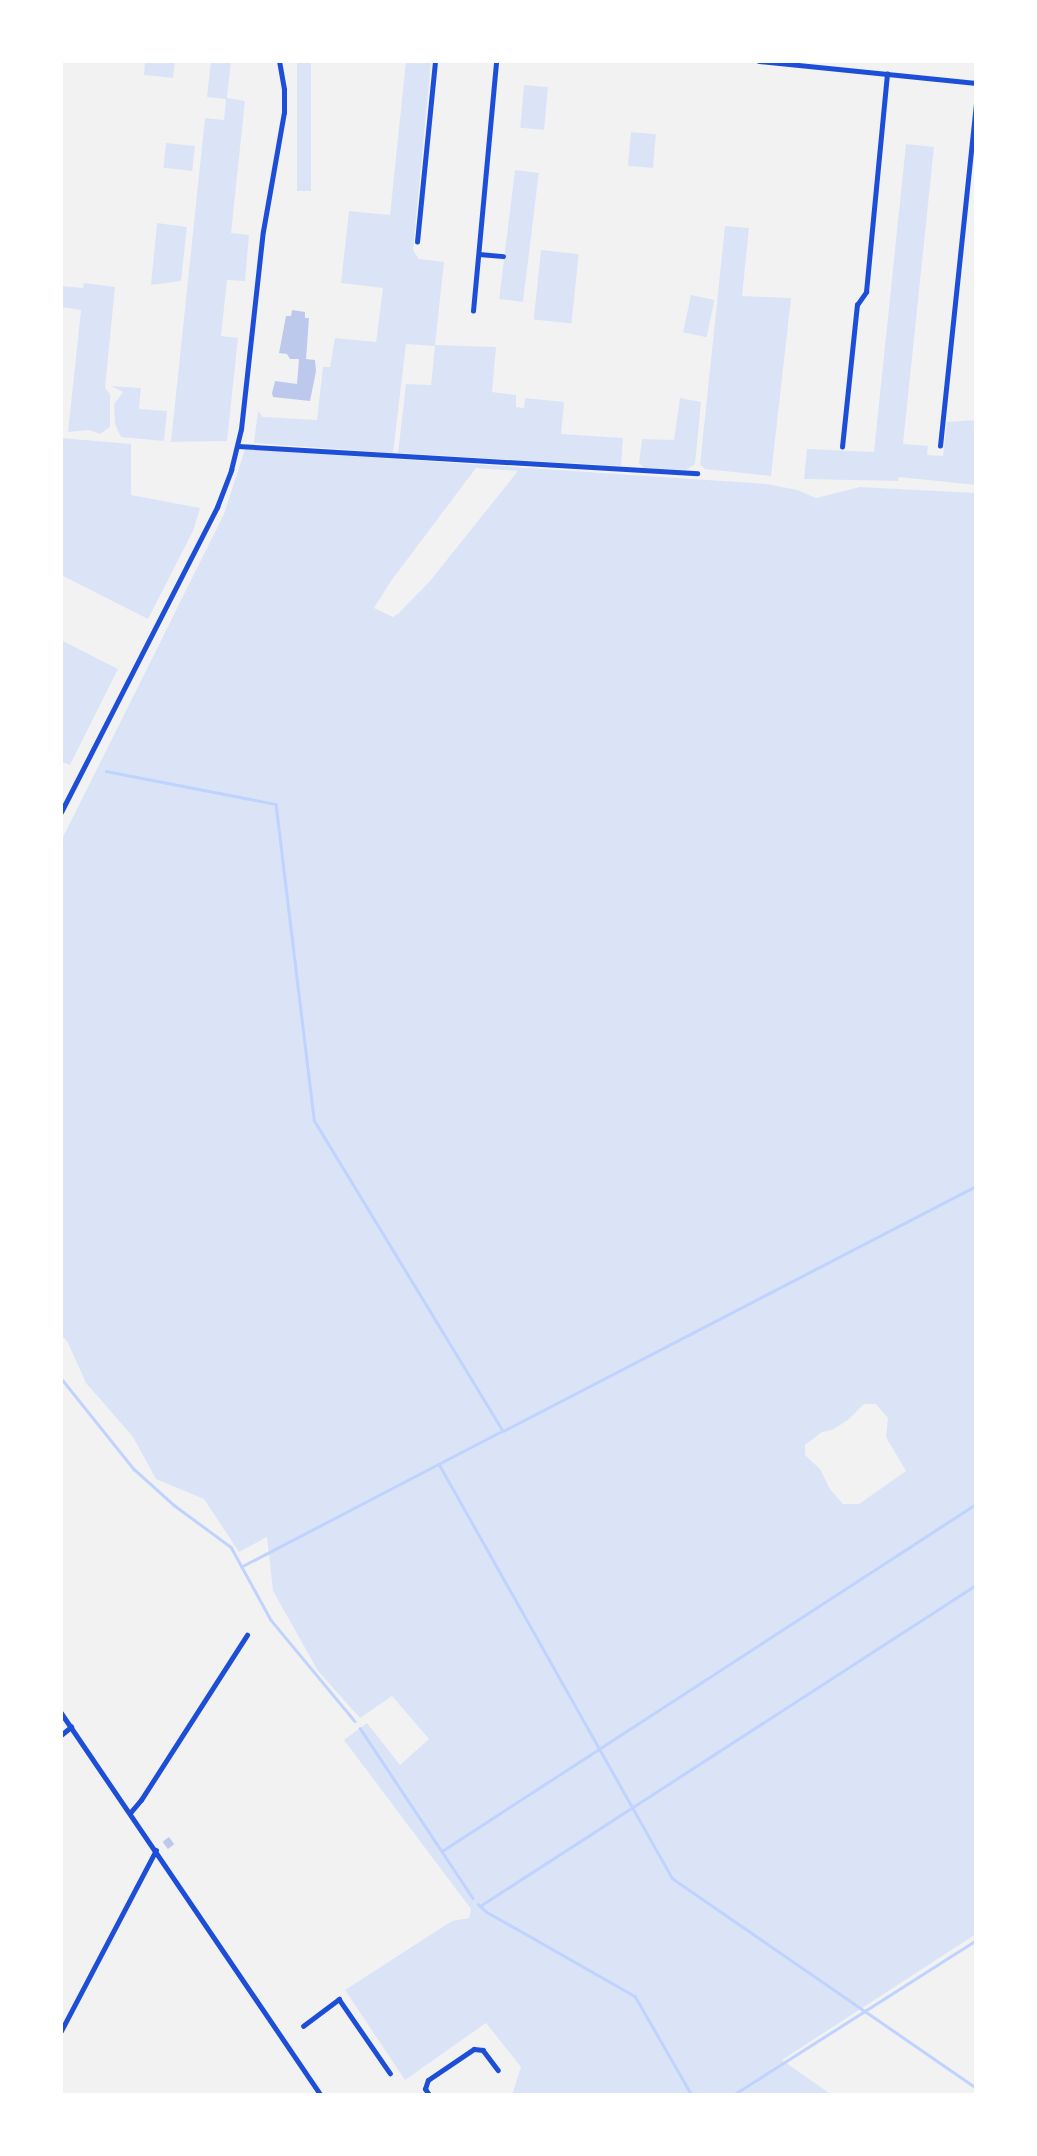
<!DOCTYPE html>
<style>
body{margin:0}
#map{position:relative;width:1037px;height:2156px;overflow:hidden;background:#f2f2f2;font-family:"IBM Plex Sans",sans-serif}
div>[style]{position:absolute}
.green>*{inset:0;background:#dbe4f7;transform-origin:0 0}
.stream>*{height:2.5px;margin:-1.25px;padding:0 1.25px;transform-origin:1.25px;border-radius:1.25px;background:#bfd3fe}
.building>*{inset:0;background:#bdc9ec;transform-origin:0 0}
.minor>*{height:4.5px;margin:-2.25px;padding:0 2.25px;transform-origin:2.25px;border-radius:2.25px;background:#1d4ed8}
.tertiary>*{height:5px;margin:-2.5px;padding:0 2.5px;transform-origin:2.5px;border-radius:2.5px;background:#1d4ed8}
span{translate:-50% -50%;white-space:nowrap;text-align:center;line-height:1.15;-webkit-text-stroke:6px #fff;paint-order:stroke}
.frame{position:absolute;inset:0;border:63px solid #fff;pointer-events:none}
</style>
<div id="map">
<div class="green">
<div style="clip-path:polygon(145px 61px,175px 61px,173px 78px,144px 75px)"></div>
<div style="clip-path:polygon(211px 61px,231px 61px,227px 98px,245px 101px,231px 233px,249px 235px,245px 281px,227px 280px,221px 336px,238px 338px,227px 441px,171px 442px,205px 118px,224px 120px,226px 99px,207px 97px)"></div>
<div style="left:297px;top:61px;width:14px;height:130px"></div>
<div style="clip-path:polygon(406px 61px,431px 61px,413px 250px,419px 259px,444px 262px,435px 345px,496px 347px,492px 392px,516px 395px,516px 407px,524px 408px,525px 398px,564px 402px,561px 434px,623px 438px,621px 466px,398px 453px,406px 384px,431px 385px,435px 346px,406px 344px,393px 453px,254px 443px,258px 411px,263px 417px,317px 420px,323px 367px,330px 367px,335px 338px,376px 342px,383px 288px,341px 283px,349px 211px,390px 215px)"></div>
<div style="left:524px;top:85px;width:24px;height:43px;rotate:5deg"></div>
<div style="left:631px;top:132px;width:25px;height:34px;rotate:5deg"></div>
<div style="left:166px;top:143px;width:29px;height:25px;rotate:6deg"></div>
<div style="clip-path:polygon(906px 144px,934px 147px,903px 444px,928px 446px,927px 455px,943px 456px,947px 422px,976px 420px,976px 485px,899px 477px,898px 481px,804px 479px,807px 449px,874px 452px)"></div>
<div style="left:515px;top:170px;width:24px;height:130px;rotate:7deg"></div>
<div style="clip-path:polygon(157px 223px,187px 227px,181px 281px,151px 285px)"></div>
<div style="clip-path:polygon(725px 226px,749px 228px,742px 296px,791px 298px,771px 476px,705px 469px,700px 465px)"></div>
<div style="left:541px;top:250px;width:38px;height:70px;rotate:6deg"></div>
<div style="clip-path:polygon(84px 283px,115px 287px,105px 388px,110px 394px,110px 427px,100px 434px,89px 430px,68px 432px,81px 310px,61px 307px,61px 286px,83px 288px)"></div>
<div style="left:691px;top:295px;width:24px;height:38px;rotate:12deg"></div>
<div style="clip-path:polygon(111px 386px,141px 388px,139px 409px,167px 411px,164px 441px,121px 437px,115px 424px,114px 404px,123px 392px)"></div>
<div style="clip-path:polygon(680px 398px,701px 402px,695px 464px,686px 470px,644px 468px,639px 463px,642px 439px,674px 440px)"></div>
<div style="clip-path:polygon(61px 438px,131px 444px,131px 495px,200px 508px,193px 531px,148px 619px,61px 575px)"></div>
<div style="clip-path:polygon(evenodd,245px 449px,767px 484px,797px 490px,816px 498px,860px 487px,976px 493px,976px 1934px,782px 2060px,832px 2095px,512px 2095px,521px 2067px,486px 2023px,405px 2080px,345px 1990px,452px 1921px,469px 1918px,471px 1909px,344px 1740px,367px 1723px,400px 1765px,429px 1739px,392px 1696px,360px 1718px,318px 1671px,273px 1591px,267px 1537px,239px 1552px,204px 1499px,156px 1479px,133px 1437px,86px 1383px,67px 1341px,61px 1335px,61px 841px,224px 514px,245px 449px,476px 468px,518px 471px,430px 581px,399px 613px,393px 617px,374px 608px,391px 581px,476px 468px,245px 449px,864px 1404px,876px 1404px,888px 1418px,886px 1437px,906px 1471px,859px 1504px,843px 1504px,830px 1489px,820px 1469px,805px 1455px,805px 1445px,822px 1432px,832px 1430px,848px 1420px,864px 1404px)"></div>
<div style="clip-path:polygon(61px 640px,118px 669px,70px 765px,61px 762px)"></div>
</div>
<div class="stream">
<div style="left:106px;top:771px;width:173px;rotate:11deg"></div>
<div style="left:276px;top:804px;width:318px;rotate:83.1deg"></div>
<div style="left:314px;top:1120px;width:364px;rotate:58.7deg"></div>
<div style="left:503px;top:1431px;width:294px;rotate:152.5deg"></div>
<div style="left:242px;top:1567px;width:60px;rotate:61.3deg"></div>
<div style="left:271px;top:1620px;width:131px;rotate:50.3deg"></div>
<div style="left:61px;top:1378px;width:117px;rotate:51.3deg"></div>
<div style="left:134px;top:1469px;width:54px;rotate:42deg"></div>
<div style="left:174px;top:1505px;width:71px;rotate:36.4deg"></div>
<div style="left:231px;top:1547px;width:23px;rotate:61deg"></div>
<div style="left:503px;top:1431px;width:533px;rotate:-27.38deg"></div>
<div style="left:439px;top:1464px;width:475px;rotate:60.6deg"></div>
<div style="left:672px;top:1878px;width:369px;rotate:34.6deg"></div>
<div style="left:360px;top:1728px;width:204px;rotate:56.4deg"></div>
<div style="left:442px;top:1851px;width:637px;rotate:-33.02deg"></div>
<div style="left:478px;top:1904px;width:12px;rotate:42deg"></div>
<div style="left:487px;top:1912px;width:170px;rotate:29.6deg"></div>
<div style="left:635px;top:1996px;width:114px;rotate:60.1deg"></div>
<div style="left:480px;top:1906px;width:591px;rotate:-32.91deg"></div>
<div style="left:733px;top:2095px;width:288px;rotate:-32.5deg"></div>
</div>
<div class="building">
<div style="clip-path:polygon(292px 310px,305px 312px,305px 318px,309px 318px,306px 359px,315px 360px,316px 371px,310px 401px,273px 397px,272px 393px,275px 381px,297px 384px,299px 359px,290px 359px,287px 354px,279px 353px,286px 316px,291px 316px)"></div>
<div style="left:169px;top:1837px;width:9px;height:8px;rotate:54deg"></div>
</div>
<div class="minor">
<div style="left:759px;top:61px;width:218px;rotate:5.8deg"></div>
<div style="left:417px;top:242px;width:182px;rotate:-84.3deg"></div>
<div style="left:479px;top:254px;width:24px;rotate:5deg"></div>
<div style="left:473px;top:311px;width:251px;rotate:-84.7deg"></div>
<div style="left:238px;top:446px;width:460px;rotate:3.4deg"></div>
<div style="left:940px;top:446px;width:344px;rotate:-84deg"></div>
<div style="left:842px;top:447px;width:143px;rotate:-84deg"></div>
<div style="left:857px;top:305px;width:16px;rotate:-55deg"></div>
<div style="left:866px;top:292px;width:219px;rotate:-84.5deg"></div>
<div style="left:61px;top:1735px;width:13px;rotate:-39deg"></div>
<div style="left:130px;top:1813px;width:17px;rotate:-50deg"></div>
<div style="left:141px;top:1800px;width:196px;rotate:-57.3deg"></div>
<div style="left:303px;top:2026px;width:45px;rotate:-36.9deg"></div>
<div style="left:339px;top:1999px;width:90px;rotate:55.4deg"></div>
<div style="left:61px;top:2031px;width:204px;rotate:-62.3deg"></div>
<div style="left:429px;top:2095px;width:7px;rotate:-124deg"></div>
<div style="left:425px;top:2089px;width:9px;rotate:-72deg"></div>
<div style="left:428px;top:2080px;width:55px;rotate:-34deg"></div>
<div style="left:474px;top:2049px;width:9px;rotate:6deg"></div>
<div style="left:483px;top:2050px;width:25px;rotate:53deg"></div>
</div>
<div class="tertiary">
<div style="left:61px;top:812px;width:343px;rotate:-62.9deg"></div>
<div style="left:217px;top:507px;width:40px;rotate:-69deg"></div>
<div style="left:231px;top:470px;width:42px;rotate:-76.3deg"></div>
<div style="left:241px;top:429px;width:199px;rotate:-83.7deg"></div>
<div style="left:263px;top:231px;width:121px;rotate:-80deg"></div>
<div style="left:284px;top:112px;width:23px;rotate:-90deg"></div>
<div style="left:284px;top:89px;width:28px;rotate:-100deg"></div>
<div style="left:61px;top:1713px;width:462px;rotate:55.8deg"></div>
</div>
<div class="frame"></div>
</div>
